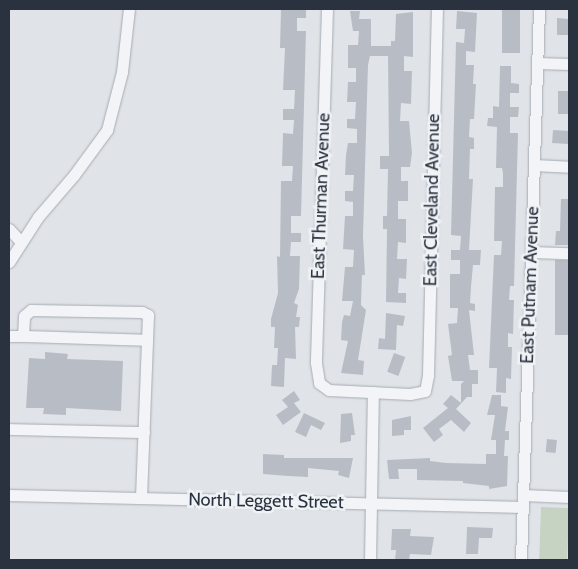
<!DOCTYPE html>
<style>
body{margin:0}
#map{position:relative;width:578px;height:569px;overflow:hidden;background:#e0e4e8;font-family:Cabin,sans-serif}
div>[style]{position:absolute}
.green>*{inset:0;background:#c6d2c2;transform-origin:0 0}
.building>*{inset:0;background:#b8bdc5;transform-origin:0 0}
.roads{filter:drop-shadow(0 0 1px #a6abb2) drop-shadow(0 0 1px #a6abb2)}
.minor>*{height:11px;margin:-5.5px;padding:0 5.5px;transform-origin:5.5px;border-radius:5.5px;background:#f3f4f7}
span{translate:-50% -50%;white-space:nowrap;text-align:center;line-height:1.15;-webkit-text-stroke:5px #f0f3f6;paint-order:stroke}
.street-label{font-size:18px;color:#2a323f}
.frame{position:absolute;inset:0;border:10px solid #2a323f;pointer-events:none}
</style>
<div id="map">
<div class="green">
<div style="left:541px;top:507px;width:28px;height:53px;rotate:2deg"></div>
</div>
<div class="building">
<div style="clip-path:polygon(281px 9px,306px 9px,306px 18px,297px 18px,297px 31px,306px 31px,301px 216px,291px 216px,291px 233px,301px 233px,301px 242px,291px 242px,290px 256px,300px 256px,299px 289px,294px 303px,298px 305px,296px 317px,300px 317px,299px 327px,295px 327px,296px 359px,285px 358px,284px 387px,271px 386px,272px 365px,277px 365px,278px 348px,274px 348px,275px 327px,271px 327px,271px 319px,278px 293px,277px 256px,280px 257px,281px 181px,292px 181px,293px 166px,282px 166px,283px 133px,293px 134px,294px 120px,283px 120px,283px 109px,294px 109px,295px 90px,283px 90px,285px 48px,280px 48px)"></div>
<div style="left:502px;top:9px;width:18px;height:44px"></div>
<div style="clip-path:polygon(350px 11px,360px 11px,359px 19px,371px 19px,371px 46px,391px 46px,391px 41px,395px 41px,396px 14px,413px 12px,413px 57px,404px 56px,404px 71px,412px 71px,411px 104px,401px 103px,400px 121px,409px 121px,412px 153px,410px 167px,401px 167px,401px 181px,408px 181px,408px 201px,398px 201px,398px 219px,406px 219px,406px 243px,398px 242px,397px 259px,407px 259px,406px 279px,399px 278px,398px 293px,406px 293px,406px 303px,386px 302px,387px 229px,383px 229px,383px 216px,387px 216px,388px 169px,380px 169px,380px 156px,389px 156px,388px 56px,370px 56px,368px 65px,363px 236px,365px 275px,362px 275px,361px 305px,366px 310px,358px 360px,364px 361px,363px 375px,341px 373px,348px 341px,341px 340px,342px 322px,344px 315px,350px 316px,353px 301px,342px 301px,345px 267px,353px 267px,354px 250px,343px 249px,345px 216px,353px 216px,353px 202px,345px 201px,345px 191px,353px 191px,354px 175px,345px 175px,346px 155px,348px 143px,357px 143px,357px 129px,347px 128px,347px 119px,355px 119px,356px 102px,347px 102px,348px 82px,356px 82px,356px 68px,348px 68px,348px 45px,358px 45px,359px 31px,353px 31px)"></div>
<div style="clip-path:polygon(457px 11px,477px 13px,475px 52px,466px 51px,466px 65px,474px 65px,473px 84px,476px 84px,474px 119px,470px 119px,469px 137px,474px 138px,474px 149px,470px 149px,469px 179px,473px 179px,469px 250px,481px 250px,480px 265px,473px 265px,471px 287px,470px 303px,475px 304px,475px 311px,469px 310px,474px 355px,468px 355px,470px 370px,478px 370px,478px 384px,472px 384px,472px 397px,467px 397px,456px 409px,471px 423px,464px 432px,451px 420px,439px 429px,443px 435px,434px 442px,423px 428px,448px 408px,443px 404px,451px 395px,461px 403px,461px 384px,464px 381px,452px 381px,448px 356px,452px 355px,448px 324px,457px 323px,458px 308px,450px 308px,450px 274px,460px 274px,460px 260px,451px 260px,451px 250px,460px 250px,461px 236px,451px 235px,456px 42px,464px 43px,465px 29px,456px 29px)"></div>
<div style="clip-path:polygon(557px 18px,568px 19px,569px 35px,557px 35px)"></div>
<div style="clip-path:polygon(500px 66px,511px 66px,511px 83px,519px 84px,519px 93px,510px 93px,510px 107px,519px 107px,518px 117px,510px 117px,510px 133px,518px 133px,514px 286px,510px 286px,509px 300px,514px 300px,513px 334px,508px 333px,508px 347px,512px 347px,511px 379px,506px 378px,506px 393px,496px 392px,497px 368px,489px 368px,494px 255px,501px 255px,502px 241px,494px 241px,495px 187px,503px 187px,503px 173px,502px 168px,496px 168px,497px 127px,487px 126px,488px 118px,493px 118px,493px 106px,499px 107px)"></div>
<div style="left:558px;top:91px;width:11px;height:23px"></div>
<div style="left:553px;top:130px;width:16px;height:13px;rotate:4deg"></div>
<div style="clip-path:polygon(561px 199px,569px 199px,569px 245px,555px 245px,556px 231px,560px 231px)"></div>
<div style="left:555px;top:260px;width:14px;height:75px"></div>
<div style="clip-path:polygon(386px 313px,405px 316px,403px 326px,397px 325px,396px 350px,378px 349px,379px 338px,385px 339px)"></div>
<div style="clip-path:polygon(45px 352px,68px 354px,67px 359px,123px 361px,121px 411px,66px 408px,66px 415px,43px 414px,44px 408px,26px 408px,29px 358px,45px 359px)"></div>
<div style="left:394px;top:353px;width:12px;height:20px;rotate:20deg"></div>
<div style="clip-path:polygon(294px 391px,300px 400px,294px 403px,301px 412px,283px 425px,276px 415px,288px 407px,282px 400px)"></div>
<div style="clip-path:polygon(492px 395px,501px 395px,501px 406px,508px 407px,505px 431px,509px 431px,509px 440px,505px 440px,504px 456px,508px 456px,507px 486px,489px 489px,489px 486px,463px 483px,463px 481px,417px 480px,417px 469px,398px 469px,399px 479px,389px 479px,387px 460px,430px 458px,430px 461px,446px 463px,486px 464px,486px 454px,496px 454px,496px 440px,491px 440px,495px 415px,487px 415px)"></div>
<div style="clip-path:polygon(304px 413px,325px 423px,321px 430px,311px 425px,306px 437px,295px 432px)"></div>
<div style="clip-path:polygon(352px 413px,355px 435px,351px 435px,351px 441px,340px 443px,341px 414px)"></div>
<div style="clip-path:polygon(411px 416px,411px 430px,404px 430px,404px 435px,392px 436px,392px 420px)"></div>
<div style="left:547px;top:439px;width:10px;height:13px;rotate:6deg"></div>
<div style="clip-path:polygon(263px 454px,284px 455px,284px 458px,353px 458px,349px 478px,338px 475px,339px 471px,308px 468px,308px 477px,288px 476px,263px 474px)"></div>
<div style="clip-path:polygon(467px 527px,493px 528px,492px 538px,479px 538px,478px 554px,466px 554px)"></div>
<div style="clip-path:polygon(392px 529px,411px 529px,410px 536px,434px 537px,431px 555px,410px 554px,409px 560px,395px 560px,396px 550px,391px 550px)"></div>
</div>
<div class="roads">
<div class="minor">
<div style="left:327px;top:9px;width:354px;rotate:91.8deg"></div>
<div style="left:316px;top:363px;width:20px;rotate:81deg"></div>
<div style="left:319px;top:383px;width:12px;rotate:35deg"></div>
<div style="left:329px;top:390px;width:81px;rotate:2.8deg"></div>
<div style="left:410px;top:394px;width:15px;rotate:-11deg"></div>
<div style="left:425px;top:391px;width:16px;rotate:-79deg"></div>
<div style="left:428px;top:375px;width:366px;rotate:-88.6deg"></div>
<div style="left:537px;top:63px;width:32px;rotate:2deg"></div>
<div style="left:534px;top:165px;width:35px;rotate:3deg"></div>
<div style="left:9px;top:229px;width:16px;rotate:47deg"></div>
<div style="left:531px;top:252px;width:38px;rotate:2deg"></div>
<div style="left:9px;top:262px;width:54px;rotate:-57.2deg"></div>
<div style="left:38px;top:217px;width:55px;rotate:-49.4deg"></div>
<div style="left:74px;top:175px;width:56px;rotate:-53.7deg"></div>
<div style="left:107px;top:130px;width:60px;rotate:-75.5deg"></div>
<div style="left:122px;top:72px;width:63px;rotate:-83.7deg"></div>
<div style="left:9px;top:336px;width:14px"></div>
<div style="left:23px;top:336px;width:20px;rotate:-87deg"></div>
<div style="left:24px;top:316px;width:9px;rotate:-41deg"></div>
<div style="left:31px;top:310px;width:111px;rotate:1deg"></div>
<div style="left:142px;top:312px;width:7px;rotate:27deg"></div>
<div style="left:148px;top:315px;width:183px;rotate:92.2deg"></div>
<div style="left:23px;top:336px;width:124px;rotate:1.8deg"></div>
<div style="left:9px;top:429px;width:135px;rotate:1.3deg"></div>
<div style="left:9px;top:495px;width:514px;rotate:1.34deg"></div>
<div style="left:523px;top:495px;width:46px;rotate:2.5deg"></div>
<div style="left:370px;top:560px;width:168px;rotate:-89deg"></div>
<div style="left:521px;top:560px;width:551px;rotate:-88.13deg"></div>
</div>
</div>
<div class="street-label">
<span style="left:321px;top:196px;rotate:-88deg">East Thurman Avenue</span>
<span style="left:432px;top:200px;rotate:-89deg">East Cleveland Avenue</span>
<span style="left:530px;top:285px;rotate:-88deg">East Putnam Avenue</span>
<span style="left:266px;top:501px;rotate:1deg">North Leggett Street</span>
</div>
<div class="frame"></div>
</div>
